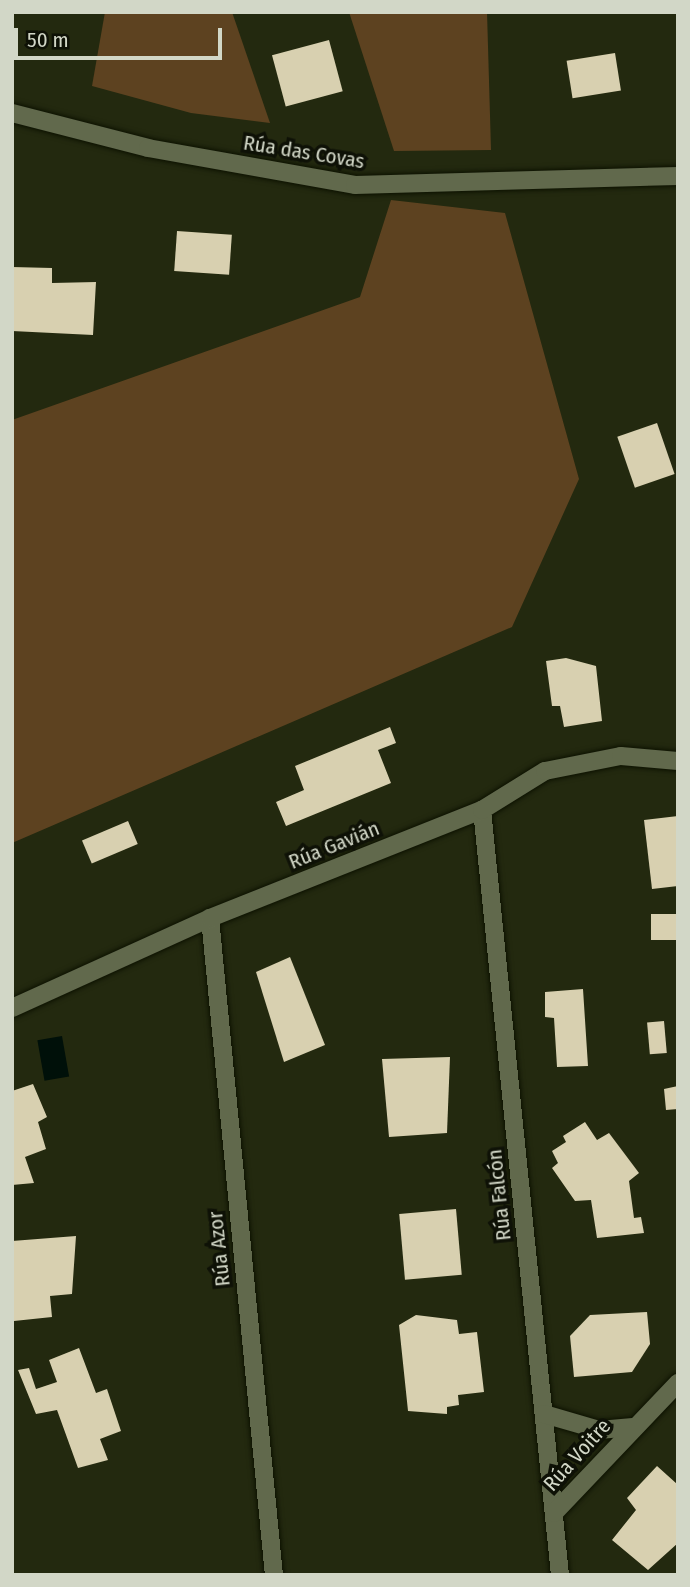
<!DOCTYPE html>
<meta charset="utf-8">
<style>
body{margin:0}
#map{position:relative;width:690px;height:1587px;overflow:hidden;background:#23290f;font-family:"Fira Sans Condensed",sans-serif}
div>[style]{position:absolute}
.green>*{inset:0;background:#5d4220}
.water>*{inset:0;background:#001009;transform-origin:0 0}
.building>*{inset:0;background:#d8d0b0;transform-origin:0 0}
.roads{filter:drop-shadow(0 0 2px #0d1200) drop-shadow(0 0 2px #0d1200)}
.street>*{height:18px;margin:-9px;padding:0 9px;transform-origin:9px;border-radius:9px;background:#61694c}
span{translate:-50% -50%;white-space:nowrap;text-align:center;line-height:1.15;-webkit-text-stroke:7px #0e1106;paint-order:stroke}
.street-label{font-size:21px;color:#d2d7c7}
.frame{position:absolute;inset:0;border:14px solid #d2d7c7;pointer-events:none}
.scale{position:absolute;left:14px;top:28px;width:208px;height:32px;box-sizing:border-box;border:4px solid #d2d7c7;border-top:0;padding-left:9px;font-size:21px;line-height:24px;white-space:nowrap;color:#d2d7c7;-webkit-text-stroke:5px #0e1106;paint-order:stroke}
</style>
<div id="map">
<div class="green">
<div style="clip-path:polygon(105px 12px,232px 12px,270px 123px,191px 113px,92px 86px)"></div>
<div style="clip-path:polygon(349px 12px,487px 12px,491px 150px,394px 151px)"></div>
<div style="clip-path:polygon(391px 200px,505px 213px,579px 479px,512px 627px,12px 843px,12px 420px,360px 297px)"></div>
</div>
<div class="water">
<div style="left:62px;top:1036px;width:41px;height:25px;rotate:80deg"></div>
</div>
<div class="building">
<div style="left:329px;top:40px;width:53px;height:59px;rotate:75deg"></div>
<div style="left:615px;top:53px;width:38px;height:49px;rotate:81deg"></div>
<div style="left:177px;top:231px;width:55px;height:40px;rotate:4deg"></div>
<div style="clip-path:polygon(12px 267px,52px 268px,52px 283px,96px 282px,93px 335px,12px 331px)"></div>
<div style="left:657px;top:423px;width:54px;height:42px;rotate:71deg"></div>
<div style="clip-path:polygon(566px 658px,596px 666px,602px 721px,564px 727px,560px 706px,552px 706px,546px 661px)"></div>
<div style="clip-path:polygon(390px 727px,396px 743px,378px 750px,391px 783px,286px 826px,276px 802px,304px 790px,295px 766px)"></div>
<div style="clip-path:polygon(678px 816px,678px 886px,652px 889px,644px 820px)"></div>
<div style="left:128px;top:821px;width:25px;height:50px;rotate:67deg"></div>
<div style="left:678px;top:914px;width:26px;height:27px;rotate:90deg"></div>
<div style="clip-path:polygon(290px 957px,325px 1045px,284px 1062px,256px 972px)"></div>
<div style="clip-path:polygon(583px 989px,588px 1066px,557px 1067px,554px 1018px,545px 1017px,545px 992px)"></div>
<div style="left:664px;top:1021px;width:32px;height:17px;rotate:85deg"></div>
<div style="clip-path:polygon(450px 1057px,447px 1133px,389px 1137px,382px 1059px)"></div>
<div style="clip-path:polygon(33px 1084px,47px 1117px,38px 1122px,46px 1149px,25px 1157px,34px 1183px,12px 1185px,12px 1091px)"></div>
<div style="clip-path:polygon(678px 1086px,678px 1109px,666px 1110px,664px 1089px)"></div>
<div style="clip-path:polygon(585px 1122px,597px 1140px,609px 1133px,639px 1173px,629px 1181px,634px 1218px,641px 1217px,644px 1233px,597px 1238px,591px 1200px,575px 1201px,552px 1168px,558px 1163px,552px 1151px,566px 1142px,563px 1136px)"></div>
<div style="left:456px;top:1209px;width:66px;height:57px;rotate:85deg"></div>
<div style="clip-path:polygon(76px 1236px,72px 1294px,50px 1296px,52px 1317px,14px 1321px,12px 1241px)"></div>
<div style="clip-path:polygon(647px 1312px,650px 1344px,632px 1372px,574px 1377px,570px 1336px,590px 1315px)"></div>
<div style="clip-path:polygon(416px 1315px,457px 1320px,459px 1334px,477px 1332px,484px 1392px,458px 1395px,459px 1405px,447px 1407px,447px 1414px,408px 1411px,399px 1325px)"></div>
<div style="clip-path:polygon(79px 1348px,96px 1393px,107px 1389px,121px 1431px,100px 1439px,108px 1460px,78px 1468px,57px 1410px,36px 1414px,18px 1370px,29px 1368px,36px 1389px,57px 1382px,49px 1360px)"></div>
<div style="clip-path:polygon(657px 1466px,677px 1484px,678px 1543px,648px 1570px,612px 1540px,636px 1510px,627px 1498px)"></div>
</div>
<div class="roads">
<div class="street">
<div style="left:12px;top:113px;width:140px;rotate:14.4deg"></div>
<div style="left:148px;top:148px;width:210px;rotate:10.1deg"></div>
<div style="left:355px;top:185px;width:323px;rotate:-1.6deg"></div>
<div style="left:482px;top:810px;width:769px;rotate:84.18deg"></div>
<div style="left:210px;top:918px;width:660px;rotate:84.44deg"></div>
<div style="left:12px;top:1008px;width:217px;rotate:-24.4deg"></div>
<div style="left:210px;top:918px;width:293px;rotate:-21.7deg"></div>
<div style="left:482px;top:810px;width:74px;rotate:-31.8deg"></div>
<div style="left:545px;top:771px;width:77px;rotate:-11.2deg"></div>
<div style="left:621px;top:756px;width:57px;rotate:5deg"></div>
<div style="left:544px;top:1414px;width:57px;rotate:16.2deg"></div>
<div style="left:599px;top:1430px;width:34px;rotate:-5deg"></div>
<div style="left:554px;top:1513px;width:180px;rotate:-46.4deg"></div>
</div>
</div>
<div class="street-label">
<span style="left:304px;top:152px;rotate:9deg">Rúa das Covas</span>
<span style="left:334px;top:845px;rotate:-22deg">Rúa Gavián</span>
<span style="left:499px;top:1195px;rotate:-96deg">Rúa Falcón</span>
<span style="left:219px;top:1249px;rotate:-96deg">Rúa Azor</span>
<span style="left:577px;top:1455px;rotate:-48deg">Rúa Voitre</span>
</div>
<div class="frame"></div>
<div class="scale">50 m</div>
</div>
